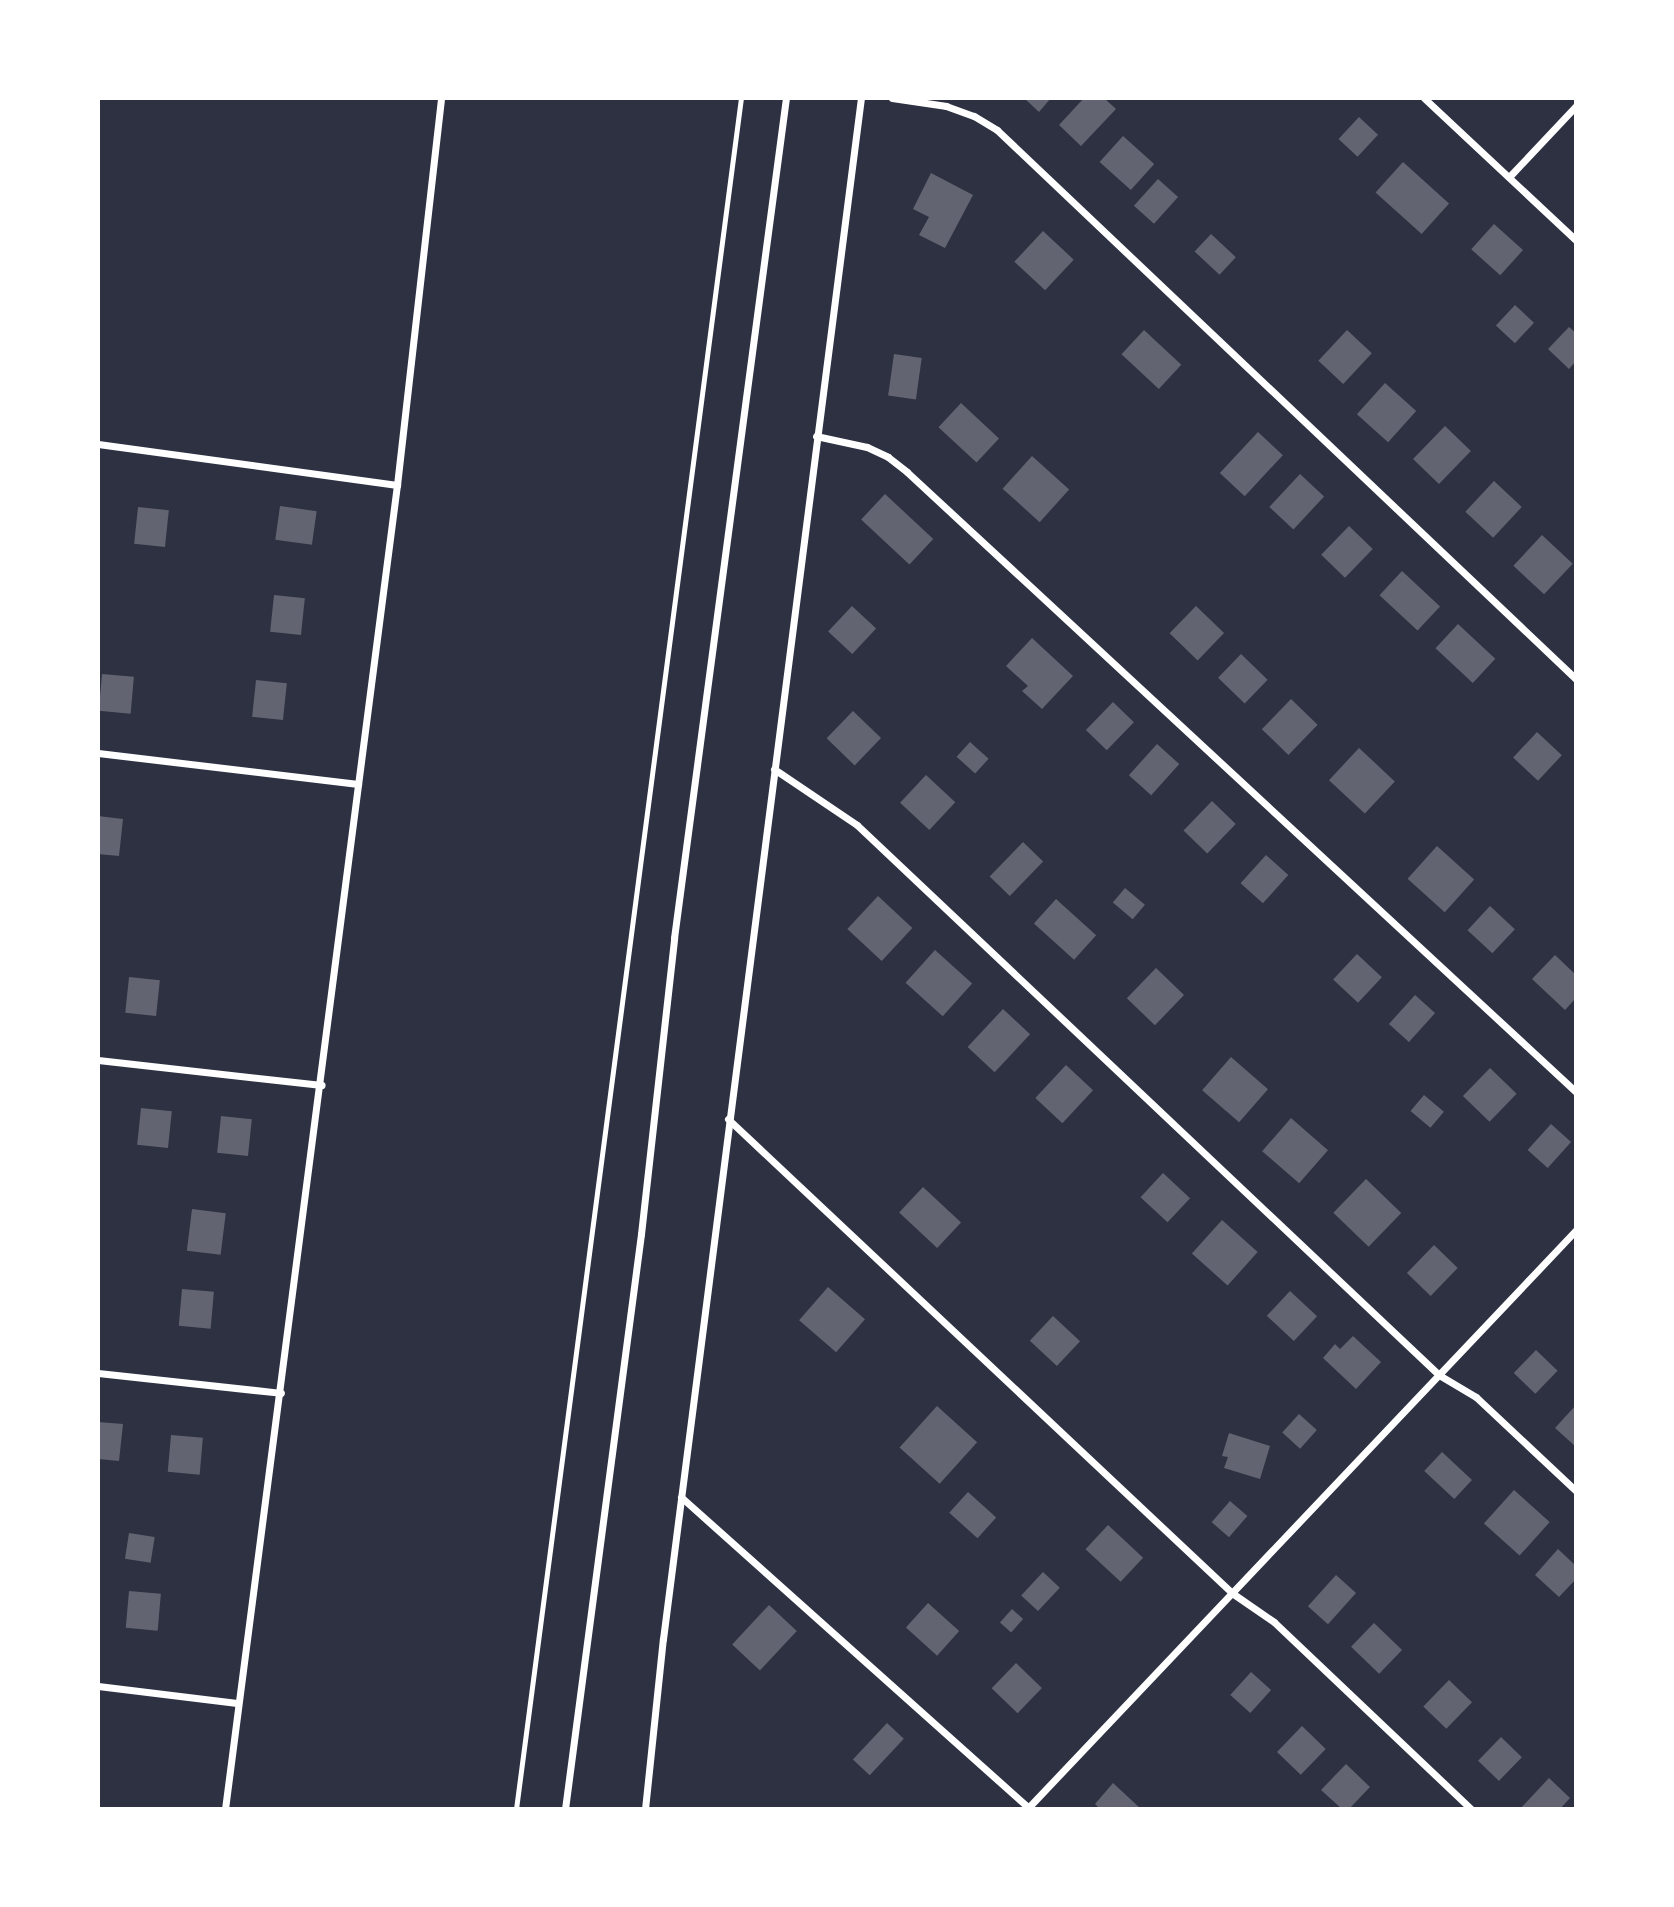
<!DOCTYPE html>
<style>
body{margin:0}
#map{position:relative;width:1674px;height:1907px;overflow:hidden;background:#2d3142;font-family:"DejaVu Sans",sans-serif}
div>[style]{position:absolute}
.building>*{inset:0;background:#626471;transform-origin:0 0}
.service>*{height:5px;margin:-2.5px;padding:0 2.5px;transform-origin:2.5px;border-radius:2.5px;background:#fff}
.minor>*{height:7px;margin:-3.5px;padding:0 3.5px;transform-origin:3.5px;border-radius:3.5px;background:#fff}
span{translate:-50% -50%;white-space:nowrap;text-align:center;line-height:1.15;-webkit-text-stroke:7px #fff;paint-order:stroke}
.frame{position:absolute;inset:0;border:100px solid #fff;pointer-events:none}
</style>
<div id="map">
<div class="building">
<div style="clip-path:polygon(1024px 98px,1051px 98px,1039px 112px)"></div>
<div style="clip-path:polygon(1084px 98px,1104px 98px,1116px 109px,1081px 146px,1059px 125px)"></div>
<div style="left:1359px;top:117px;width:26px;height:30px;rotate:43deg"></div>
<div style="left:1123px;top:136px;width:42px;height:35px;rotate:42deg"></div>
<div style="left:1403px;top:162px;width:62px;height:41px;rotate:42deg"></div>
<div style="clip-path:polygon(931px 173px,973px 195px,945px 248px,919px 235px,929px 217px,913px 209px)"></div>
<div style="left:1158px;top:179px;width:27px;height:36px;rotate:42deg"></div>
<div style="left:1494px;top:224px;width:39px;height:34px;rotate:42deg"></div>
<div style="left:1043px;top:231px;width:42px;height:42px;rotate:43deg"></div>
<div style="left:1211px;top:234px;width:34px;height:24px;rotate:43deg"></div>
<div style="left:1515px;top:305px;width:26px;height:28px;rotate:43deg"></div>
<div style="clip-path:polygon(1569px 327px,1576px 333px,1576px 361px,1569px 369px,1548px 349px)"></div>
<div style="left:1144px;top:330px;width:51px;height:33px;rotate:43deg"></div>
<div style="left:1347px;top:330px;width:34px;height:42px;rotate:43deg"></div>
<div style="left:894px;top:354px;width:28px;height:42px;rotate:8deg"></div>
<div style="left:1385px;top:383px;width:42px;height:42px;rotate:42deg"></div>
<div style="left:961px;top:403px;width:52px;height:33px;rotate:43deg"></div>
<div style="left:1445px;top:426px;width:36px;height:46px;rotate:44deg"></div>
<div style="left:1258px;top:432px;width:34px;height:56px;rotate:43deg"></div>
<div style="left:1032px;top:456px;width:50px;height:44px;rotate:42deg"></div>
<div style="left:1300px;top:474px;width:33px;height:45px;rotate:43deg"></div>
<div style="left:1494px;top:481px;width:38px;height:42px;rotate:43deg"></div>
<div style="left:885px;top:494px;width:66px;height:35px;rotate:43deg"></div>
<div style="left:280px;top:506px;width:37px;height:34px;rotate:8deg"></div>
<div style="left:138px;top:507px;width:31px;height:37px;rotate:6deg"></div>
<div style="left:1349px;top:526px;width:33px;height:40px;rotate:44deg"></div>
<div style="left:1542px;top:535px;width:42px;height:42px;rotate:43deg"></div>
<div style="left:1402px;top:571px;width:52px;height:33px;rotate:43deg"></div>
<div style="left:274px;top:595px;width:31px;height:37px;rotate:6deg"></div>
<div style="left:852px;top:606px;width:33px;height:35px;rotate:43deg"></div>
<div style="left:1196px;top:606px;width:39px;height:38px;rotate:44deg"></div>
<div style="left:1458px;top:624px;width:51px;height:33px;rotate:43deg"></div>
<div style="clip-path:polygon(1032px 638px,1073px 676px,1042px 709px,1022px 691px,1028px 686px,1006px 666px)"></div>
<div style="left:1241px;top:654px;width:37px;height:33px;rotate:44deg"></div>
<div style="left:102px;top:674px;width:32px;height:37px;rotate:5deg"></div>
<div style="left:256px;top:680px;width:31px;height:37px;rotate:6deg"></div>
<div style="left:1291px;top:699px;width:37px;height:42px;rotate:44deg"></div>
<div style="left:1113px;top:702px;width:29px;height:39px;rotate:44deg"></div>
<div style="left:853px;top:711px;width:39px;height:38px;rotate:44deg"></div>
<div style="left:1537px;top:732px;width:34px;height:35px;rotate:43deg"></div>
<div style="left:970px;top:742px;width:25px;height:20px;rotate:42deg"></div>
<div style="left:1157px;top:744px;width:30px;height:42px;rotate:42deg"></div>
<div style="left:1359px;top:748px;width:49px;height:44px;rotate:43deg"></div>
<div style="left:926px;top:775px;width:40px;height:38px;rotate:43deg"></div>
<div style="left:1212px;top:801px;width:33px;height:41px;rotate:44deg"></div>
<div style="clip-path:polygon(98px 816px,123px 819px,119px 856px,98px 854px)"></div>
<div style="left:1023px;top:842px;width:28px;height:48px;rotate:44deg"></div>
<div style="left:1437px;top:846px;width:50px;height:44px;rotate:42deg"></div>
<div style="left:1266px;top:855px;width:30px;height:38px;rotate:42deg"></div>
<div style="left:1125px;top:888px;width:26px;height:19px;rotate:40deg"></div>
<div style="left:878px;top:896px;width:47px;height:45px;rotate:43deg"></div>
<div style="left:1056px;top:899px;width:54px;height:33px;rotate:42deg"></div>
<div style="left:1490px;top:906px;width:34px;height:33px;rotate:43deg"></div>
<div style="left:935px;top:950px;width:50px;height:44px;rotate:42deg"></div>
<div style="left:1357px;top:954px;width:34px;height:35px;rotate:43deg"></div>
<div style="clip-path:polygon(1555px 955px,1576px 975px,1576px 998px,1565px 1010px,1532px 979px)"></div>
<div style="left:1156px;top:968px;width:39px;height:42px;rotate:44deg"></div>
<div style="left:129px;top:977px;width:31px;height:36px;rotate:6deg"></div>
<div style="left:1415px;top:995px;width:27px;height:39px;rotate:42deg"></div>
<div style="left:1003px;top:1009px;width:37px;height:52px;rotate:43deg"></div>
<div style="left:1231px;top:1057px;width:49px;height:44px;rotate:41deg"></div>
<div style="left:1066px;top:1065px;width:37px;height:45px;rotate:43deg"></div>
<div style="left:1490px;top:1068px;width:37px;height:39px;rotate:44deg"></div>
<div style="left:1424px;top:1095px;width:26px;height:21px;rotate:40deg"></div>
<div style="left:141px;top:1108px;width:31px;height:37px;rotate:6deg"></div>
<div style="left:221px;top:1116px;width:31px;height:37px;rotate:6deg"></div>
<div style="left:1291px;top:1118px;width:49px;height:44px;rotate:41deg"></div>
<div style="left:1551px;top:1124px;width:27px;height:35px;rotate:42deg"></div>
<div style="left:1163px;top:1173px;width:37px;height:33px;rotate:43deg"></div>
<div style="left:1366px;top:1179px;width:49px;height:47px;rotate:44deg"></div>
<div style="left:923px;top:1187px;width:52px;height:35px;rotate:43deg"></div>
<div style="left:192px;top:1209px;width:34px;height:42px;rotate:7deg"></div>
<div style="left:1222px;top:1220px;width:48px;height:45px;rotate:42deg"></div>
<div style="left:1434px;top:1245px;width:33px;height:39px;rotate:44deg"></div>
<div style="left:828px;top:1287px;width:49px;height:44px;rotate:41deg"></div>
<div style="left:182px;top:1289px;width:32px;height:37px;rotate:5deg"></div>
<div style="left:1290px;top:1291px;width:37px;height:34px;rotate:43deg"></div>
<div style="left:1053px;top:1316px;width:37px;height:34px;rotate:43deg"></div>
<div style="clip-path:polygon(1353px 1336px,1381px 1362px,1356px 1389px,1323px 1358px,1335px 1344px,1340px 1349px)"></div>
<div style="left:1536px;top:1350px;width:30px;height:32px;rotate:44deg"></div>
<div style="clip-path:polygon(1576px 1405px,1576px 1447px,1555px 1428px)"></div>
<div style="left:937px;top:1406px;width:54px;height:56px;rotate:42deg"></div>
<div style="left:1299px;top:1414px;width:24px;height:25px;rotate:42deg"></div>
<div style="clip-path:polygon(98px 1422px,123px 1424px,119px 1461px,98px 1459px)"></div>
<div style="clip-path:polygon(1229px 1433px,1270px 1446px,1260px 1479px,1224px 1468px,1228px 1457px,1222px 1456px)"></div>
<div style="left:171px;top:1435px;width:32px;height:37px;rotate:5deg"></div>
<div style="left:1442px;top:1452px;width:41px;height:26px;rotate:43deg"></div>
<div style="left:1514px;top:1490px;width:48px;height:45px;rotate:42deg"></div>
<div style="left:968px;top:1492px;width:38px;height:28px;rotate:42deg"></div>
<div style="left:1230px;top:1501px;width:23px;height:28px;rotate:41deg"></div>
<div style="left:1108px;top:1525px;width:48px;height:33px;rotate:43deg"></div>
<div style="left:129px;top:1533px;width:26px;height:26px;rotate:9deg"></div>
<div style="clip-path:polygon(1558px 1549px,1576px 1566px,1576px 1579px,1559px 1597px,1535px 1575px)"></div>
<div style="left:1043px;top:1572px;width:23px;height:32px;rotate:43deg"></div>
<div style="left:1336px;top:1575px;width:27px;height:42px;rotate:42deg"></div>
<div style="left:129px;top:1591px;width:32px;height:37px;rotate:5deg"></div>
<div style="left:928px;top:1603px;width:42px;height:33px;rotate:42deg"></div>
<div style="left:769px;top:1605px;width:38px;height:54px;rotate:43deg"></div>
<div style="left:1012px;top:1609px;width:15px;height:18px;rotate:42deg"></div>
<div style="left:1374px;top:1623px;width:39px;height:33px;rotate:44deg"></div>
<div style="left:1016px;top:1663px;width:36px;height:35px;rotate:44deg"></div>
<div style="left:1251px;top:1672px;width:27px;height:31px;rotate:42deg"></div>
<div style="left:1449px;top:1680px;width:32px;height:37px;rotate:44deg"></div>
<div style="left:887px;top:1723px;width:23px;height:50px;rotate:43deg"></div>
<div style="left:1302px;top:1726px;width:33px;height:36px;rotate:44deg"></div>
<div style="left:1501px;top:1737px;width:29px;height:33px;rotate:44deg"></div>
<div style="clip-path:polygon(1346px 1764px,1370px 1787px,1349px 1809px,1342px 1809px,1321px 1790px)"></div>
<div style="clip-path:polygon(1549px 1778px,1570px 1798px,1560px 1809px,1520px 1809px)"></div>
<div style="clip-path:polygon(1113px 1783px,1141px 1809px,1100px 1809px,1095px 1804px)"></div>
</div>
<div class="service">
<div style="left:516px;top:1809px;width:1726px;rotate:-82.51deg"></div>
</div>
<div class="minor">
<div style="left:892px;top:98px;width:55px;rotate:8.4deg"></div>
<div style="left:946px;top:106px;width:30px;rotate:20deg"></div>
<div style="left:974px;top:116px;width:27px;rotate:31deg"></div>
<div style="left:997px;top:130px;width:798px;rotate:43.48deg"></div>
<div style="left:1424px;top:98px;width:208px;rotate:43.1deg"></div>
<div style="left:1509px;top:177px;width:98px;rotate:-46.7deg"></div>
<div style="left:816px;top:436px;width:52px;rotate:12.2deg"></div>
<div style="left:867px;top:447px;width:23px;rotate:25deg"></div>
<div style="left:888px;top:457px;width:24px;rotate:38deg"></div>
<div style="left:907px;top:472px;width:912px;rotate:42.82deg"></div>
<div style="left:98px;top:444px;width:302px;rotate:7.8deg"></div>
<div style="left:98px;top:753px;width:262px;rotate:6.8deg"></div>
<div style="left:774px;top:769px;width:100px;rotate:34deg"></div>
<div style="left:857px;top:825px;width:801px;rotate:43.38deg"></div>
<div style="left:1439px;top:1375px;width:43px;rotate:30.7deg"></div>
<div style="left:1476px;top:1397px;width:137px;rotate:43.2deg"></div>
<div style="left:98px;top:1060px;width:225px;rotate:6.4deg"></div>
<div style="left:728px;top:1119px;width:692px;rotate:43.24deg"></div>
<div style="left:1232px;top:1593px;width:51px;rotate:34.6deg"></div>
<div style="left:1274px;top:1622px;width:272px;rotate:43.5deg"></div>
<div style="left:98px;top:1373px;width:184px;rotate:6.2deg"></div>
<div style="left:681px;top:1497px;width:468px;rotate:41.8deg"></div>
<div style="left:98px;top:1686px;width:140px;rotate:7deg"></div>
<div style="left:225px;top:1809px;width:1335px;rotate:-82.6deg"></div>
<div style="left:397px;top:485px;width:389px;rotate:-83.5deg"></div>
<div style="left:565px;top:1809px;width:580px;rotate:-82.47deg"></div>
<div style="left:641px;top:1234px;width:298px;rotate:-83.6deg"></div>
<div style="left:674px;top:938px;width:847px;rotate:-82.41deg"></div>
<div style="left:645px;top:1809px;width:171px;rotate:-84deg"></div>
<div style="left:663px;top:1639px;width:1554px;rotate:-82.68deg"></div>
<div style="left:1027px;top:1809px;width:798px;rotate:-46.52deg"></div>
</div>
<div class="frame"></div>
</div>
